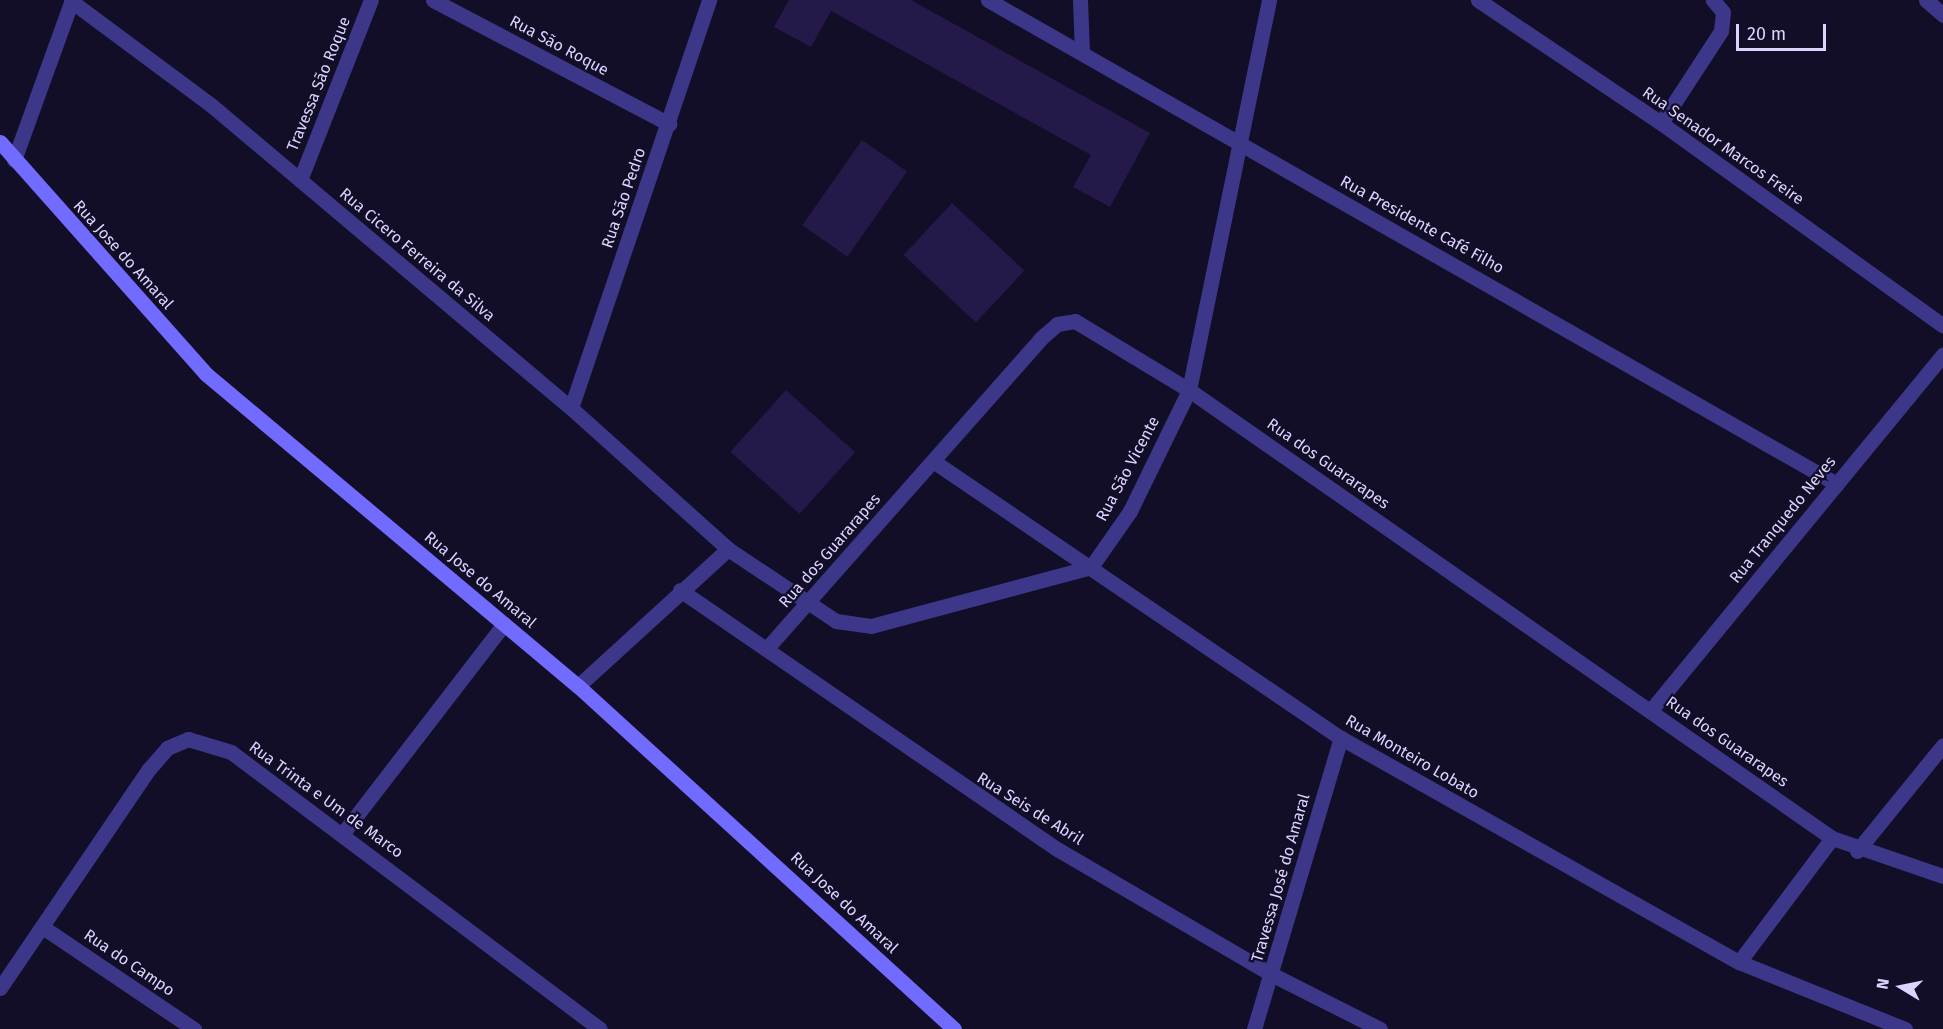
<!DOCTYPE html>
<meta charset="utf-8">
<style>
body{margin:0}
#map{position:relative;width:1943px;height:1029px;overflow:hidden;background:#130e27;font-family:"Fira Sans",sans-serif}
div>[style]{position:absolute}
.building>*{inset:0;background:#241949;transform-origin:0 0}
.street>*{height:15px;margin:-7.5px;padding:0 7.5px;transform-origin:7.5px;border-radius:7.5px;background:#3c3788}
.secondary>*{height:15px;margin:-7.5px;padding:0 7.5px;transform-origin:7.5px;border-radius:7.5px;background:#726bff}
span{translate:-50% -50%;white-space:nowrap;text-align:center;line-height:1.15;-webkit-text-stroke:4.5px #130e27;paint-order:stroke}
.street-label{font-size:16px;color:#dad4ff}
.north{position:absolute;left:1871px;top:957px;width:60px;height:60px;-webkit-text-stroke:4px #130e27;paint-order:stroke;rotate:280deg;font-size:16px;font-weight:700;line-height:24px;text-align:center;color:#dad4ff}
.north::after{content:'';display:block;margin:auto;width:21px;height:27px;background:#dad4ff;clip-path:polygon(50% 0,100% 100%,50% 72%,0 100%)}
.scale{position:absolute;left:1736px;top:24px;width:90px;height:27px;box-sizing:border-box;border:3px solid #dad4ff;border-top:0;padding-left:8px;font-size:18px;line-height:21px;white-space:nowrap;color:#dad4ff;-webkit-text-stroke:4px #130e27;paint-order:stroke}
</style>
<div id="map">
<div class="building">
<div style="clip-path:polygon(789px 0,911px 0,1150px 133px,1110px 207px,1073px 187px,1091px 155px,831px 11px,811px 47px,774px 27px)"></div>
<div style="left:862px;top:140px;width:55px;height:104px;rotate:35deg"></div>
<div style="left:952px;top:203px;width:99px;height:71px;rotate:43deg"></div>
<div style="left:786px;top:390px;width:93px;height:83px;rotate:42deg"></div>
</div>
<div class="street">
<div style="left:433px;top:0;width:267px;rotate:27.7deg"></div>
<div style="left:988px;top:0;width:977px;rotate:29.69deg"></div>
<div style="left:1080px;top:0;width:52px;rotate:87.8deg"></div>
<div style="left:1478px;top:0;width:220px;rotate:33.9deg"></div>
<div style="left:1661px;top:123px;width:347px;rotate:35.7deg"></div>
<div style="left:1926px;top:0;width:23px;rotate:41deg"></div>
<div style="left:71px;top:1px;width:174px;rotate:36.6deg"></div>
<div style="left:211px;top:105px;width:471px;rotate:40.1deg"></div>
<div style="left:571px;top:408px;width:211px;rotate:41.9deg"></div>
<div style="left:728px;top:549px;width:130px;rotate:33.7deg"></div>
<div style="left:836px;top:621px;width:35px;rotate:8deg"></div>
<div style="left:871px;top:626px;width:228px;rotate:-15deg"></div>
<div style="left:1091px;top:567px;width:68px;rotate:-55.1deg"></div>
<div style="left:1130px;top:511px;width:135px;rotate:-64deg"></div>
<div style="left:1189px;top:390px;width:398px;rotate:-78.4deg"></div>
<div style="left:1661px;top:123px;width:110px;rotate:-56.9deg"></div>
<div style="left:1721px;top:31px;width:19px;rotate:-84deg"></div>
<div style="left:1723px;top:12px;width:16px;rotate:-130deg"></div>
<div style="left:14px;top:160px;width:170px;rotate:-70.1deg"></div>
<div style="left:300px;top:180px;width:193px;rotate:-68.5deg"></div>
<div style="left:571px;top:408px;width:431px;rotate:-71.3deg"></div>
<div style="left:933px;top:461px;width:493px;rotate:34.2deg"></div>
<div style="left:1341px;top:738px;width:457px;rotate:29.4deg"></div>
<div style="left:1739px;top:962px;width:179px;rotate:22deg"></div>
<div style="left:680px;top:590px;width:457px;rotate:34.5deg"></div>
<div style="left:1057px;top:849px;width:248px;rotate:30.3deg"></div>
<div style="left:1271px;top:974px;width:122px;rotate:26.8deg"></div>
<div style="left:767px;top:648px;width:412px;rotate:-48.5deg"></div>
<div style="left:1040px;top:339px;width:23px;rotate:-41deg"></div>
<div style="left:1057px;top:324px;width:18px;rotate:-9deg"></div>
<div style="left:1075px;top:321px;width:133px;rotate:31.2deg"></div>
<div style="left:1189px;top:390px;width:784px;rotate:34.87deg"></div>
<div style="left:1832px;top:838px;width:117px;rotate:18.9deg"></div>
<div style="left:578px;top:686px;width:203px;rotate:-42.4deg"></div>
<div style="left:1651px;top:710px;width:460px;rotate:-50.6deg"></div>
<div style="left:343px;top:833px;width:264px;rotate:-52.4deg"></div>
<div style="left:1857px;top:851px;width:136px;rotate:-50.9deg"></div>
<div style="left:44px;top:928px;width:181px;rotate:34deg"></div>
<div style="left:1739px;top:962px;width:155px;rotate:-53.1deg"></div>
<div style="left:0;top:988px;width:265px;rotate:-55.8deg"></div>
<div style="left:149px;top:769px;width:28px;rotate:-49deg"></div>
<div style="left:167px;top:748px;width:23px;rotate:-23deg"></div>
<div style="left:188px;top:739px;width:45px;rotate:16.8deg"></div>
<div style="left:231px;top:752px;width:461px;rotate:36.9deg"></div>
<div style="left:1254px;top:1029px;width:304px;rotate:-73.4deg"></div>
</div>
<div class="secondary">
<div style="left:0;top:142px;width:310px;rotate:48.4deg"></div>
<div style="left:206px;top:374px;width:486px;rotate:40deg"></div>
<div style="left:578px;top:686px;width:509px;rotate:42.37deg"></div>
</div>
<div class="street-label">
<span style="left:559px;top:46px;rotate:28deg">Rua São Roque</span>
<span style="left:319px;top:84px;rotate:-68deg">Travessa São Roque</span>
<span style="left:1723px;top:146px;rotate:35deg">Rua Senador Marcos Freire</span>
<span style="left:624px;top:198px;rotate:-71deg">Rua São Pedro</span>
<span style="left:1422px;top:225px;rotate:29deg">Rua Presidente Café Filho</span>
<span style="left:123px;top:255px;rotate:48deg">Rua Jose do Amaral</span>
<span style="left:417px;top:255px;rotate:40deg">Rua Cicero Ferreira da Silva</span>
<span style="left:1328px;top:464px;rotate:35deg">Rua dos Guararapes</span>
<span style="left:1128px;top:469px;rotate:-62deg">Rua São Vicente</span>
<span style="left:1783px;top:520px;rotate:-51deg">Rua Tranquedo Neves</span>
<span style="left:830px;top:551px;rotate:-49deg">Rua dos Guararapes</span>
<span style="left:480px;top:580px;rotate:40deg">Rua Jose do Amaral</span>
<span style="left:1727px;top:742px;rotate:35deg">Rua dos Guararapes</span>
<span style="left:1412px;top:757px;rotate:30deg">Rua Monteiro Lobato</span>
<span style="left:326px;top:800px;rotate:36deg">Rua Trinta e Um de Marco</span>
<span style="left:1030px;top:809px;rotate:32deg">Rua Seis de Abril</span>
<span style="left:1281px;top:878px;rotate:-74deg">Travessa José do Amaral</span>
<span style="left:844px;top:903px;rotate:43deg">Rua Jose do Amaral</span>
<span style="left:129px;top:963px;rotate:34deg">Rua do Campo</span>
</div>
<div class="north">N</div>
<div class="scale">20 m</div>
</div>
